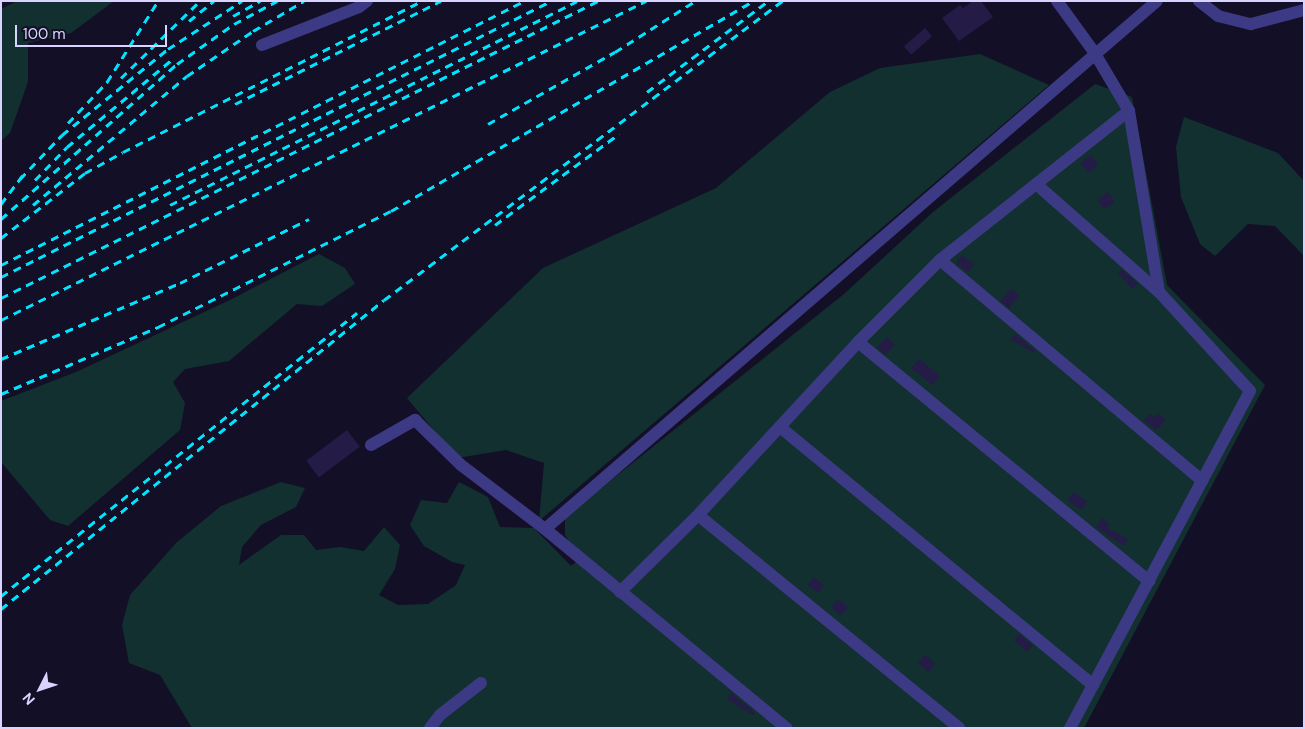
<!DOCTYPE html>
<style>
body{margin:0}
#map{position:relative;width:1305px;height:729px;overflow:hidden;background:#130f26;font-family:"DM Sans",sans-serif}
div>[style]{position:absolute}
.green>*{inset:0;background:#12302f}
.building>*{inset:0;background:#241b47;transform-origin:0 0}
.minor>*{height:12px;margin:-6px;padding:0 6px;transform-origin:6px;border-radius:6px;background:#3d3a85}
.rail>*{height:3px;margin-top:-1.5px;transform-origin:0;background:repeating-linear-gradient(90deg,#00e5ff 0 8px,transparent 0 14px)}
span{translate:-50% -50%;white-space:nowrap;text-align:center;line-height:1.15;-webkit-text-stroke:4px #130f26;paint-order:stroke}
.frame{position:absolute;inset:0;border:2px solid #d9d4ff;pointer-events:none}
.north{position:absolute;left:15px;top:664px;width:50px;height:50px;-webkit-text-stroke:4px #130f26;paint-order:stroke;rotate:229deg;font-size:14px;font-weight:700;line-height:20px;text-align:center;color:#d9d4ff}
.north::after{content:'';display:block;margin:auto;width:18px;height:22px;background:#d9d4ff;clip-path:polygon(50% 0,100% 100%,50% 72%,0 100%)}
.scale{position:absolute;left:15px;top:25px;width:152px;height:22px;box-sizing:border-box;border:2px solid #d9d4ff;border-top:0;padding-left:6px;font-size:15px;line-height:18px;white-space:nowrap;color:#d9d4ff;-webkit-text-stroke:4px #130f26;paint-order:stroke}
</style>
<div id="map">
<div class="green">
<div style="clip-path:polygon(17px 1px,114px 1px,71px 33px,28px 43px,28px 82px,10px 133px,1px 141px,1px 9px)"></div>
<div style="clip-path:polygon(980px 54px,1049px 85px,539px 521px,544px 463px,506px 450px,457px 458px,407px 398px,543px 268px,716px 188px,830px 92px,880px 68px)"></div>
<div style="clip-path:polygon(1095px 84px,1132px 97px,1167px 285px,1265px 385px,1084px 728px,192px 728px,160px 675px,129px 663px,122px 625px,130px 595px,176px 543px,221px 506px,281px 482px,305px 488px,296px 507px,261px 525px,242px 547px,239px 565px,281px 535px,304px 535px,316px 550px,340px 547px,364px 551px,384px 527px,400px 545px,395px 569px,379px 595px,398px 605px,428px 604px,456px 585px,465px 565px,452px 562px,424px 546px,410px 525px,421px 500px,447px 503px,459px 482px,488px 497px,500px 527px,534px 528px,571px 566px,585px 555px,574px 549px,565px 535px,565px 517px,844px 294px,933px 212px)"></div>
<div style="clip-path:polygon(1184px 117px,1278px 153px,1304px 181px,1304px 256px,1275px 226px,1248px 224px,1215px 256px,1200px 244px,1181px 197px,1176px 147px)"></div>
<div style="clip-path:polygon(319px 254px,345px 268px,355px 284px,322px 306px,297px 304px,229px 361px,185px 369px,173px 382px,185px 403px,180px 430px,68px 526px,50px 520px,1px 462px,1px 401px,76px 372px,230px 300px)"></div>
</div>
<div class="building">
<div style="clip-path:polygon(973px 1px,981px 1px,993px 17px,959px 41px,942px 18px,960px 5px,963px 8px)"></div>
<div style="left:925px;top:28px;width:11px;height:28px;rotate:49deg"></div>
<div style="left:1090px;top:155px;width:12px;height:13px;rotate:48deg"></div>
<div style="left:1108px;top:192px;width:12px;height:13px;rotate:55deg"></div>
<div style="left:962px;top:255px;width:15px;height:10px;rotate:37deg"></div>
<div style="clip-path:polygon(1122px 270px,1138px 284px,1132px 289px,1118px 273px)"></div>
<div style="left:1011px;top:289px;width:11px;height:16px;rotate:41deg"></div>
<div style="clip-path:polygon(1015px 334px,1035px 351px,1034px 353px,1010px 339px)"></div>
<div style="left:887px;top:337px;width:11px;height:14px;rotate:45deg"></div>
<div style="left:919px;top:359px;width:27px;height:12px;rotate:39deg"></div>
<div style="clip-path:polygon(1150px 413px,1154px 418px,1159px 413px,1166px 420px,1156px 430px,1144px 421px)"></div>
<div style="left:347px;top:430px;width:21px;height:51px;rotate:53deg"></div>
<div style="left:1073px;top:492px;width:17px;height:10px;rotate:33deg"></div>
<div style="clip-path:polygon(1102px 518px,1109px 524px,1107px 528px,1128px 539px,1124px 546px,1096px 527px)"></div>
<div style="left:814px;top:577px;width:13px;height:10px;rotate:39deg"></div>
<div style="left:838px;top:599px;width:13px;height:11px;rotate:39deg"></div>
<div style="left:1019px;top:634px;width:18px;height:8px;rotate:41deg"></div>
<div style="left:925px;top:655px;width:13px;height:11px;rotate:39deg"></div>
<div style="clip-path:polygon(731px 693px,755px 713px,754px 716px,727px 699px)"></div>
</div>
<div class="minor">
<div style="left:1057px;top:1px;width:63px;rotate:54deg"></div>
<div style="left:1094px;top:52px;width:69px;rotate:59.3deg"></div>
<div style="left:1129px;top:111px;width:183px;rotate:80.6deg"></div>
<div style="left:1159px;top:292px;width:134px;rotate:47.4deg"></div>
<div style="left:1250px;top:391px;width:382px;rotate:118.1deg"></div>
<div style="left:1199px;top:1px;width:24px;rotate:38deg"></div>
<div style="left:1218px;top:16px;width:34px;rotate:14deg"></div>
<div style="left:1251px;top:24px;width:55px;rotate:-14.8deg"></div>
<div style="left:262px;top:45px;width:104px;rotate:-21.4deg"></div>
<div style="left:359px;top:7px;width:10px;rotate:-37deg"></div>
<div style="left:1036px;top:184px;width:164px;rotate:41.3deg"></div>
<div style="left:940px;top:260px;width:343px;rotate:40.1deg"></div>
<div style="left:858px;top:342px;width:377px;rotate:39.4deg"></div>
<div style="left:780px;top:427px;width:406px;rotate:39.5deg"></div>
<div style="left:371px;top:445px;width:51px;rotate:-29.6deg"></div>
<div style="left:415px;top:420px;width:64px;rotate:44.4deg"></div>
<div style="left:461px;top:465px;width:106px;rotate:37.3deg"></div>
<div style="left:545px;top:529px;width:313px;rotate:39.5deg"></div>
<div style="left:698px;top:515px;width:337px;rotate:39.2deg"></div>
<div style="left:545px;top:529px;width:808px;rotate:-40.79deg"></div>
<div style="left:620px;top:592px;width:110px;rotate:-44.6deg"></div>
<div style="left:698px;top:515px;width:236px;rotate:-47.2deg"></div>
<div style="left:858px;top:342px;width:116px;rotate:-45deg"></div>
<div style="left:940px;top:260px;width:241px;rotate:-38.3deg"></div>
<div style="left:430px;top:728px;width:16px;rotate:-52deg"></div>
<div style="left:440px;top:715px;width:52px;rotate:-38deg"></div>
</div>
<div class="rail">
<div style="left:233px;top:16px;width:31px;rotate:-29deg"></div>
<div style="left:189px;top:21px;width:32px;rotate:-39deg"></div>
<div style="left:121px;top:78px;width:110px;rotate:-44.3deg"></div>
<div style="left:647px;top:92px;width:151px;rotate:-36.9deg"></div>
<div style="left:235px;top:104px;width:230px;rotate:-26.6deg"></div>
<div style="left:68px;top:123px;width:57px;rotate:-46.4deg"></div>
<div style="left:107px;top:82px;width:96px;rotate:-57.8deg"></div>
<div style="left:488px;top:124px;width:146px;rotate:-29.6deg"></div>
<div style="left:615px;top:52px;width:95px;rotate:-32.5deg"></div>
<div style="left:20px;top:179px;width:61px;rotate:-46.3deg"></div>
<div style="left:62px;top:135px;width:136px;rotate:-39.1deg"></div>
<div style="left:168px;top:49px;width:88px;rotate:-33deg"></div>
<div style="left:35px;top:180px;width:46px;rotate:-45.9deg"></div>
<div style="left:67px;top:147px;width:139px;rotate:-39.8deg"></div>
<div style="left:1px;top:204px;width:38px;rotate:-53deg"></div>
<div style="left:33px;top:205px;width:201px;rotate:-40deg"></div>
<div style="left:187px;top:76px;width:80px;rotate:-34.3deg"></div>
<div style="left:253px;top:31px;width:59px;rotate:-30.5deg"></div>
<div style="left:170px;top:205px;width:455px;rotate:-26.6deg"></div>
<div style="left:1px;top:219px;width:235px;rotate:-41.4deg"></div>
<div style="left:177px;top:64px;width:70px;rotate:-35.1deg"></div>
<div style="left:234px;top:24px;width:49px;rotate:-28.1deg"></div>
<div style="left:495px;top:225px;width:154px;rotate:-36.3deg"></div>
<div style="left:1px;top:238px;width:106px;rotate:-37.7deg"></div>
<div style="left:85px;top:173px;width:43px;rotate:-28.9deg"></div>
<div style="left:123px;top:152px;width:335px;rotate:-26.8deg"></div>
<div style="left:1px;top:265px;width:586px;rotate:-26.78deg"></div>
<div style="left:1px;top:277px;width:615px;rotate:-26.65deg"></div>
<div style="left:1px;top:298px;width:667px;rotate:-26.45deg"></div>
<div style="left:1px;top:320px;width:720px;rotate:-26.32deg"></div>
<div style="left:1px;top:359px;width:194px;rotate:-23deg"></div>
<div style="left:180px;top:283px;width:144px;rotate:-26.4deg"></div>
<div style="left:1px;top:394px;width:171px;rotate:-23.1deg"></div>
<div style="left:158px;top:327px;width:260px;rotate:-26.5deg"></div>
<div style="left:391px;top:211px;width:419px;rotate:-30.1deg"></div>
<div style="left:1px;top:596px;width:455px;rotate:-38.5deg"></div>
<div style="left:1px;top:609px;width:492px;rotate:-38.9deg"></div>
<div style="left:384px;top:300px;width:498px;rotate:-36.9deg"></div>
</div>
<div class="frame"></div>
<div class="north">N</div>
<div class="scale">100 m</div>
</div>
